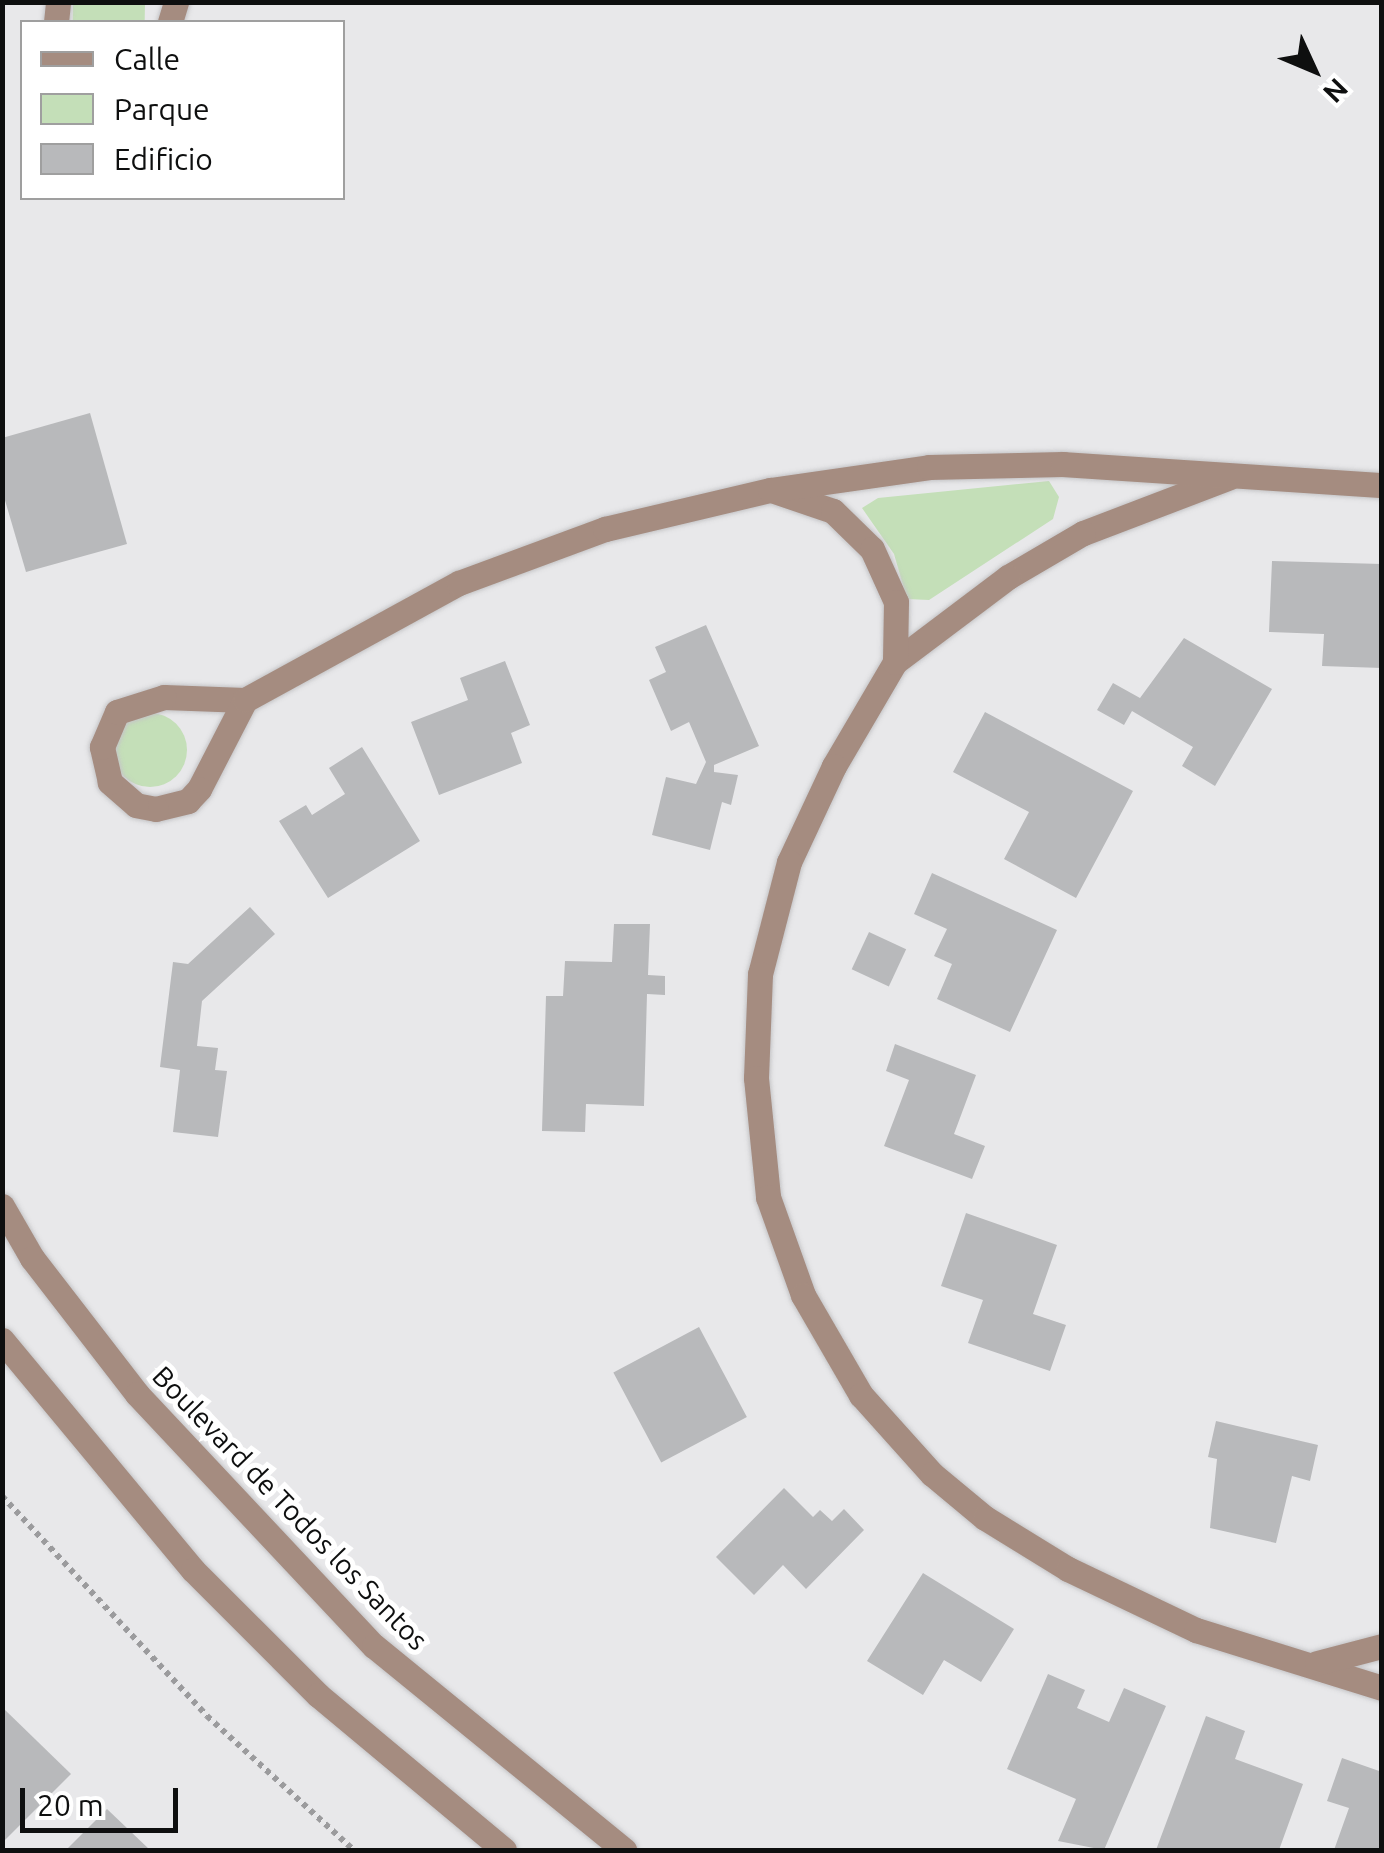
<!DOCTYPE html>
<style>
body{margin:0}
#map{position:relative;width:1384px;height:1853px;overflow:hidden;background:#e8e8ea;font-family:Ubuntu,sans-serif}
div>[style]{position:absolute}
.green>*{inset:0;background:#c4dfb8;transform-origin:0 0}
.round{border-radius:50%}
.building>*{inset:0;background:#b8b9bb;transform-origin:0 0}
.path>*{height:6px;margin-top:-3px;transform-origin:0;background:repeating-linear-gradient(90deg,#9b9b9d 0 5px,transparent 0 10px)}
.roads{filter:drop-shadow(0 0 2px #c5c5c7) drop-shadow(0 0 2px #c5c5c7)}
.minor>*{height:25px;margin:-12.5px;padding:0 12.5px;transform-origin:12.5px;border-radius:12.5px;background:#a58c80}
.tertiary>*{height:25px;margin:-12.5px;padding:0 12.5px;transform-origin:12.5px;border-radius:12.5px;background:#a58c80}
span{translate:-50% -50%;white-space:nowrap;text-align:center;line-height:1.15;-webkit-text-stroke:10px #fff;paint-order:stroke}
.street-label{font-size:28px;color:#0e0f0f}
.frame{position:absolute;inset:0;border:5px solid #0e0f0f;pointer-events:none}
.legend{position:absolute;left:20px;top:20px;width:325px;height:180px;box-sizing:border-box;background:#fff;border:2px solid #9f9f9f;margin:0;padding:12px 18px;list-style:none;font-size:30px;color:#0e0f0f}
.legend li{display:flex;align-items:center;gap:20px;height:50px}
.legend b{width:50px;border:2px solid #9f9f9f}
.north{position:absolute;left:1264px;top:20px;width:100px;height:100px;-webkit-text-stroke:8px #fff;paint-order:stroke;rotate:134deg;font-size:28px;font-weight:700;line-height:40px;text-align:center;color:#0e0f0f}
.north::after{content:'';display:block;margin:auto;width:35px;height:45px;background:#0e0f0f;clip-path:polygon(50% 0,100% 100%,50% 72%,0 100%)}
.scale{position:absolute;left:20px;top:1788px;width:158px;height:45px;box-sizing:border-box;border:5px solid #0e0f0f;border-top:0;padding-left:12px;font-size:30px;line-height:35px;white-space:nowrap;color:#0e0f0f;-webkit-text-stroke:8px #fff;paint-order:stroke}
</style>
<div id="map">
<div class="green">
<div style="left:73px;top:2px;width:72px;height:20px;rotate:1deg"></div>
<div style="clip-path:polygon(1049px 481px,1059px 497px,1053px 519px,929px 600px,907px 599px,894px 554px,862px 508px,878px 498px)"></div>
<div class="round" style="left:113px;top:713px;width:74px;height:74px"></div>
</div>
<div class="building">
<div style="clip-path:polygon(90px 413px,127px 544px,26px 572px,2px 490px,2px 438px)"></div>
<div style="clip-path:polygon(1272px 561px,1382px 564px,1382px 668px,1322px 666px,1324px 634px,1269px 632px)"></div>
<div style="clip-path:polygon(706px 625px,759px 746px,714px 765px,714px 772px,738px 775px,731px 805px,722px 802px,710px 850px,652px 835px,666px 777px,696px 784px,706px 762px,689px 722px,671px 731px,649px 680px,666px 672px,655px 647px)"></div>
<div style="clip-path:polygon(1184px 638px,1272px 689px,1215px 786px,1182px 766px,1193px 747px,1132px 711px,1124px 725px,1097px 710px,1113px 683px,1140px 698px)"></div>
<div style="clip-path:polygon(505px 661px,530px 725px,511px 733px,522px 763px,439px 795px,411px 722px,468px 700px,460px 678px)"></div>
<div style="clip-path:polygon(985px 712px,1133px 791px,1076px 898px,1004px 859px,1029px 812px,953px 772px)"></div>
<div style="clip-path:polygon(362px 747px,420px 841px,328px 898px,279px 821px,306px 805px,312px 815px,345px 794px,329px 768px)"></div>
<div style="clip-path:polygon(932px 873px,1057px 930px,1010px 1032px,937px 999px,952px 964px,934px 956px,947px 929px,914px 914px)"></div>
<div style="clip-path:polygon(250px 907px,275px 934px,202px 1001px,197px 1046px,218px 1048px,215px 1070px,227px 1071px,218px 1137px,173px 1132px,180px 1070px,160px 1067px,173px 962px,188px 964px)"></div>
<div style="clip-path:polygon(614px 924px,650px 924px,648px 975px,665px 976px,665px 995px,647px 994px,644px 1106px,586px 1104px,585px 1132px,542px 1131px,546px 996px,563px 996px,565px 961px,612px 962px)"></div>
<div style="left:869px;top:932px;width:41px;height:41px;rotate:25deg"></div>
<div style="clip-path:polygon(895px 1044px,976px 1075px,954px 1134px,985px 1146px,972px 1179px,884px 1146px,909px 1080px,886px 1071px)"></div>
<div style="clip-path:polygon(966px 1213px,1057px 1245px,1033px 1314px,1066px 1325px,1050px 1371px,968px 1343px,983px 1300px,941px 1286px)"></div>
<div style="left:699px;top:1327px;width:102px;height:97px;rotate:62deg"></div>
<div style="clip-path:polygon(1216px 1421px,1318px 1445px,1310px 1481px,1292px 1476px,1276px 1543px,1210px 1528px,1217px 1459px,1208px 1457px)"></div>
<div style="clip-path:polygon(784px 1488px,813px 1517px,820px 1510px,832px 1521px,844px 1509px,864px 1530px,806px 1589px,783px 1565px,754px 1595px,716px 1557px)"></div>
<div style="clip-path:polygon(923px 1573px,1014px 1629px,981px 1682px,944px 1660px,923px 1695px,867px 1661px)"></div>
<div style="clip-path:polygon(1048px 1674px,1085px 1690px,1077px 1708px,1109px 1722px,1124px 1688px,1166px 1706px,1104px 1850px,1058px 1841px,1076px 1799px,1007px 1769px)"></div>
<div style="clip-path:polygon(2px 1707px,71px 1774px,2px 1843px)"></div>
<div style="clip-path:polygon(1206px 1716px,1245px 1731px,1235px 1759px,1303px 1784px,1279px 1850px,1156px 1850px)"></div>
<div style="clip-path:polygon(1342px 1758px,1382px 1772px,1382px 1850px,1334px 1850px,1349px 1808px,1327px 1801px)"></div>
<div style="clip-path:polygon(107px 1809px,150px 1850px,66px 1850px)"></div>
</div>
<div class="path">
<div style="left:2px;top:1496px;width:301px;rotate:47deg"></div>
<div style="left:207px;top:1716px;width:199px;rotate:42.4deg"></div>
</div>
<div class="roads">
<div class="minor">
<div style="left:56px;top:22px;width:20px;rotate:-84deg"></div>
<div style="left:170px;top:22px;width:21px;rotate:-73deg"></div>
<div style="left:1230px;top:477px;width:157px;rotate:159.1deg"></div>
<div style="left:1083px;top:533px;width:87px;rotate:149.6deg"></div>
<div style="left:1008px;top:577px;width:141px;rotate:143deg"></div>
<div style="left:895px;top:662px;width:121px;rotate:120.4deg"></div>
<div style="left:834px;top:766px;width:106px;rotate:115.1deg"></div>
<div style="left:789px;top:862px;width:116px;rotate:104.5deg"></div>
<div style="left:760px;top:974px;width:104px;rotate:92.2deg"></div>
<div style="left:756px;top:1078px;width:120px;rotate:84.2deg"></div>
<div style="left:768px;top:1197px;width:104px;rotate:70.3deg"></div>
<div style="left:803px;top:1295px;width:116px;rotate:59.9deg"></div>
<div style="left:861px;top:1395px;width:106px;rotate:48.1deg"></div>
<div style="left:932px;top:1474px;width:69px;rotate:39.7deg"></div>
<div style="left:985px;top:1518px;width:97px;rotate:31.6deg"></div>
<div style="left:1068px;top:1569px;width:142px;rotate:25.5deg"></div>
<div style="left:1196px;top:1630px;width:195px;rotate:17.3deg"></div>
<div style="left:774px;top:491px;width:62px;rotate:18.7deg"></div>
<div style="left:833px;top:511px;width:54px;rotate:44.3deg"></div>
<div style="left:872px;top:549px;width:58px;rotate:65.6deg"></div>
<div style="left:896px;top:602px;width:60px;rotate:91deg"></div>
<div style="left:164px;top:697px;width:81px;rotate:2.1deg"></div>
<div style="left:245px;top:700px;width:100px;rotate:117.3deg"></div>
<div style="left:199px;top:789px;width:16px;rotate:133deg"></div>
<div style="left:188px;top:801px;width:33px;rotate:166deg"></div>
<div style="left:156px;top:809px;width:20px;rotate:-169deg"></div>
<div style="left:136px;top:805px;width:35px;rotate:-139deg"></div>
<div style="left:110px;top:782px;width:36px;rotate:-103deg"></div>
<div style="left:102px;top:747px;width:38px;rotate:-67deg"></div>
<div style="left:117px;top:712px;width:49px;rotate:-17.7deg"></div>
<div style="left:245px;top:700px;width:244px;rotate:-28.7deg"></div>
<div style="left:459px;top:583px;width:156px;rotate:-20.3deg"></div>
<div style="left:605px;top:529px;width:170px;rotate:-13.3deg"></div>
<div style="left:770px;top:490px;width:161px;rotate:-8.2deg"></div>
<div style="left:929px;top:467px;width:134px;rotate:-1.3deg"></div>
<div style="left:1063px;top:464px;width:320px;rotate:3.8deg"></div>
<div style="left:1317px;top:1663px;width:67px;rotate:-14.7deg"></div>
</div>
<div class="tertiary">
<div style="left:2px;top:1206px;width:60px;rotate:60deg"></div>
<div style="left:32px;top:1258px;width:172px;rotate:52.3deg"></div>
<div style="left:137px;top:1394px;width:346px;rotate:46.8deg"></div>
<div style="left:374px;top:1646px;width:323px;rotate:39.2deg"></div>
<div style="left:2px;top:1340px;width:299px;rotate:50.3deg"></div>
<div style="left:193px;top:1570px;width:177px;rotate:45deg"></div>
<div style="left:318px;top:1695px;width:242px;rotate:39.8deg"></div>
</div>
</div>
<div class="street-label">
<span style="left:290px;top:1508px;rotate:46deg">Boulevard de Todos los Santos</span>
</div>
<div class="frame"></div>
<ul class="legend">
<li><b style="height:12px;background:#a58c80"></b>Calle</li>
<li><b style="height:28px;background:#c4dfb8"></b>Parque</li>
<li><b style="height:28px;background:#b8b9bb"></b>Edificio</li>
</ul>
<div class="north">N</div>
<div class="scale">20 m</div>
</div>
